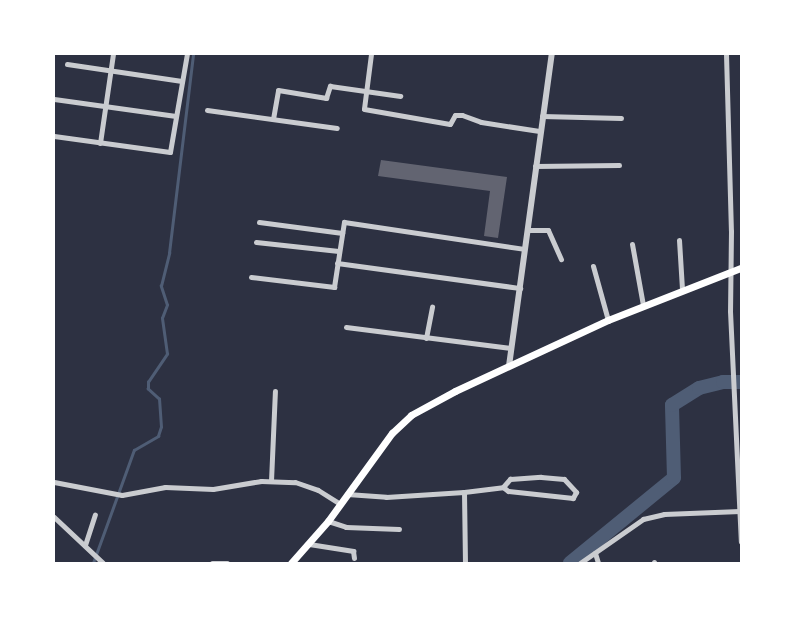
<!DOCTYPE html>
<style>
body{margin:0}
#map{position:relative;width:795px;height:617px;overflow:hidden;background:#2d3142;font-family:Ubuntu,sans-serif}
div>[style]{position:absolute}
.stream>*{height:2.5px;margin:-1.25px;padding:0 1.25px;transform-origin:1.25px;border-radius:1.25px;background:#4f5d75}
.river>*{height:14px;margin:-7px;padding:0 7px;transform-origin:7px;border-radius:7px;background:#4f5d75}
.building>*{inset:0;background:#626471}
.minor>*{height:5px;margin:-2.5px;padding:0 2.5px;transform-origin:2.5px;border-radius:2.5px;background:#caccd0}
.tertiary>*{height:6px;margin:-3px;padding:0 3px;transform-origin:3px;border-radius:3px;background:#caccd0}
.secondary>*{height:7px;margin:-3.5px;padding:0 3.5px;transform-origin:3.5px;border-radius:3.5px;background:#fff}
span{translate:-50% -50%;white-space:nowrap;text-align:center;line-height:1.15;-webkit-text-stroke:4.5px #fff;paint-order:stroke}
.frame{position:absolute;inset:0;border:55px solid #fff;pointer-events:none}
</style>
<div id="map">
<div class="stream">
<div style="left:93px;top:563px;width:120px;rotate:-70.1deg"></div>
<div style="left:134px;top:450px;width:28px;rotate:-30deg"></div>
<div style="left:158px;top:436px;width:9px;rotate:-72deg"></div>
<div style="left:161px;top:427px;width:28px;rotate:-94deg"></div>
<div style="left:159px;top:399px;width:15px;rotate:-138deg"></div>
<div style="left:148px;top:389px;width:7px;rotate:-90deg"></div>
<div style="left:148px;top:382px;width:34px;rotate:-56deg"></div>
<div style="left:167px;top:354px;width:36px;rotate:-98deg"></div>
<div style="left:162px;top:318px;width:14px;rotate:-69deg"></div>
<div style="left:167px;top:305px;width:20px;rotate:-108deg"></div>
<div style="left:161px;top:286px;width:34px;rotate:-76deg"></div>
<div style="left:169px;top:253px;width:200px;rotate:-83.1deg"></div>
</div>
<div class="river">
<div style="left:570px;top:563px;width:134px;rotate:-39.3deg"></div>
<div style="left:674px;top:478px;width:73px;rotate:-91.6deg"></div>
<div style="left:672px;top:405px;width:32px;rotate:-32deg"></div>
<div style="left:699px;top:388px;width:25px;rotate:-14deg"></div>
<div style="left:723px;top:382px;width:18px"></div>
</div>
<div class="building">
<div style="clip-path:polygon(381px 160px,507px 177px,498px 238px,484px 236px,490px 191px,378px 176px)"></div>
</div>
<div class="minor">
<div style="left:371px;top:54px;width:55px;rotate:97.3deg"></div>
<div style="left:364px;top:109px;width:87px;rotate:9.9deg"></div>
<div style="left:450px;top:124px;width:10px;rotate:-61deg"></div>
<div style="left:455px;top:115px;width:7px"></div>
<div style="left:462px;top:115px;width:20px;rotate:20deg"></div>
<div style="left:481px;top:122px;width:59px;rotate:8.8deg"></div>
<div style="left:726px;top:54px;width:177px;rotate:88.4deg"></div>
<div style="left:731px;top:231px;width:80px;rotate:90.7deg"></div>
<div style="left:730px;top:311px;width:231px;rotate:87.3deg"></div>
<div style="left:67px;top:64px;width:116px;rotate:8.4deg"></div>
<div style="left:54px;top:99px;width:123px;rotate:7.9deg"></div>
<div style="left:207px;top:110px;width:131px;rotate:7.9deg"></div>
<div style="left:542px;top:116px;width:79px;rotate:1.5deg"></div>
<div style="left:273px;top:119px;width:29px;rotate:-80deg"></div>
<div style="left:278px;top:90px;width:49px;rotate:9.5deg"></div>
<div style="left:326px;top:98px;width:13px;rotate:-72deg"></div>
<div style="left:330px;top:86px;width:71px;rotate:8.1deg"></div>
<div style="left:54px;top:136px;width:117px;rotate:7.9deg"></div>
<div style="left:170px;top:152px;width:99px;rotate:-80.2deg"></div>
<div style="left:100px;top:143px;width:90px;rotate:-81.7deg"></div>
<div style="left:535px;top:166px;width:84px;rotate:-0.7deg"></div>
<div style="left:259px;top:222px;width:84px;rotate:7.5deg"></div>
<div style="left:527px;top:230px;width:21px"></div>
<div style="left:548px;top:230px;width:32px;rotate:66deg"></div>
<div style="left:679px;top:240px;width:49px;rotate:86.5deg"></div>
<div style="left:256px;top:242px;width:83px;rotate:6.2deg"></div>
<div style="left:632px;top:244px;width:62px;rotate:79.8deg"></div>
<div style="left:337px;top:263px;width:185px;rotate:7.8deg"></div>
<div style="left:593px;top:266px;width:56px;rotate:74.5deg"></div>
<div style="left:251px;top:277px;width:84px;rotate:6.9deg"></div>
<div style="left:334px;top:287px;width:66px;rotate:-81.3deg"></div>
<div style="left:344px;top:222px;width:182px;rotate:8.5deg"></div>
<div style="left:346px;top:327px;width:164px;rotate:7.3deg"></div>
<div style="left:426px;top:338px;width:32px;rotate:-79deg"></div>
<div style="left:271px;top:481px;width:90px;rotate:-87.5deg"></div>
<div style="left:54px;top:482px;width:69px;rotate:10.8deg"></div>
<div style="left:122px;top:495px;width:44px;rotate:-10.5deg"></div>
<div style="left:165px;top:487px;width:48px;rotate:2.4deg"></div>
<div style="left:213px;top:489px;width:49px;rotate:-9.5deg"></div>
<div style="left:261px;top:481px;width:34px;rotate:2deg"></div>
<div style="left:295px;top:482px;width:24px;rotate:19deg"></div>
<div style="left:318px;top:490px;width:26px;rotate:32deg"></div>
<div style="left:464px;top:492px;width:71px;rotate:89.2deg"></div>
<div style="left:347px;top:494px;width:39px;rotate:4deg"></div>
<div style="left:386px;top:497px;width:78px;rotate:-3.7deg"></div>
<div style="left:464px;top:492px;width:39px;rotate:-7deg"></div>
<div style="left:503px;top:487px;width:11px;rotate:-49deg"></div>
<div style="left:510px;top:479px;width:31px;rotate:-4deg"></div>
<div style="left:541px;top:477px;width:23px;rotate:5deg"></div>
<div style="left:564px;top:479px;width:18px;rotate:47deg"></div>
<div style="left:576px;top:492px;width:7px;rotate:117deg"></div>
<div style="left:573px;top:498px;width:65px;rotate:-173.9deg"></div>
<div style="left:508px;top:491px;width:6px;rotate:-141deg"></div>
<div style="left:54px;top:517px;width:67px;rotate:43.2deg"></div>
<div style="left:328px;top:521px;width:19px;rotate:18deg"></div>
<div style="left:346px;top:527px;width:53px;rotate:2.2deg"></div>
<div style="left:309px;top:544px;width:45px;rotate:9deg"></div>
<div style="left:353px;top:551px;width:7px;rotate:82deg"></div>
<div style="left:85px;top:545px;width:32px;rotate:-72deg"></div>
<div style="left:595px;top:553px;width:10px;rotate:73deg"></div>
<div style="left:654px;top:562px;width:1px;rotate:90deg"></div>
<div style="left:212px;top:563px;width:15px"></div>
<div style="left:580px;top:563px;width:77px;rotate:-34.9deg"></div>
<div style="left:643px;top:519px;width:22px;rotate:-13deg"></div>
<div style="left:664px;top:514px;width:76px;rotate:-2.3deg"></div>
</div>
<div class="tertiary">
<div style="left:509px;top:366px;width:315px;rotate:-82.2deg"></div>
</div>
<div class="secondary">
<div style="left:291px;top:563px;width:56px;rotate:-48.6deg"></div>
<div style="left:328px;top:521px;width:109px;rotate:-54deg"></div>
<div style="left:392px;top:433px;width:26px;rotate:-43deg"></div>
<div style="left:411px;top:415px;width:50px;rotate:-28.6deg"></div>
<div style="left:455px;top:391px;width:169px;rotate:-24.9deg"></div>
<div style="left:608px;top:320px;width:143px;rotate:-21.4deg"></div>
</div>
<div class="frame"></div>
</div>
